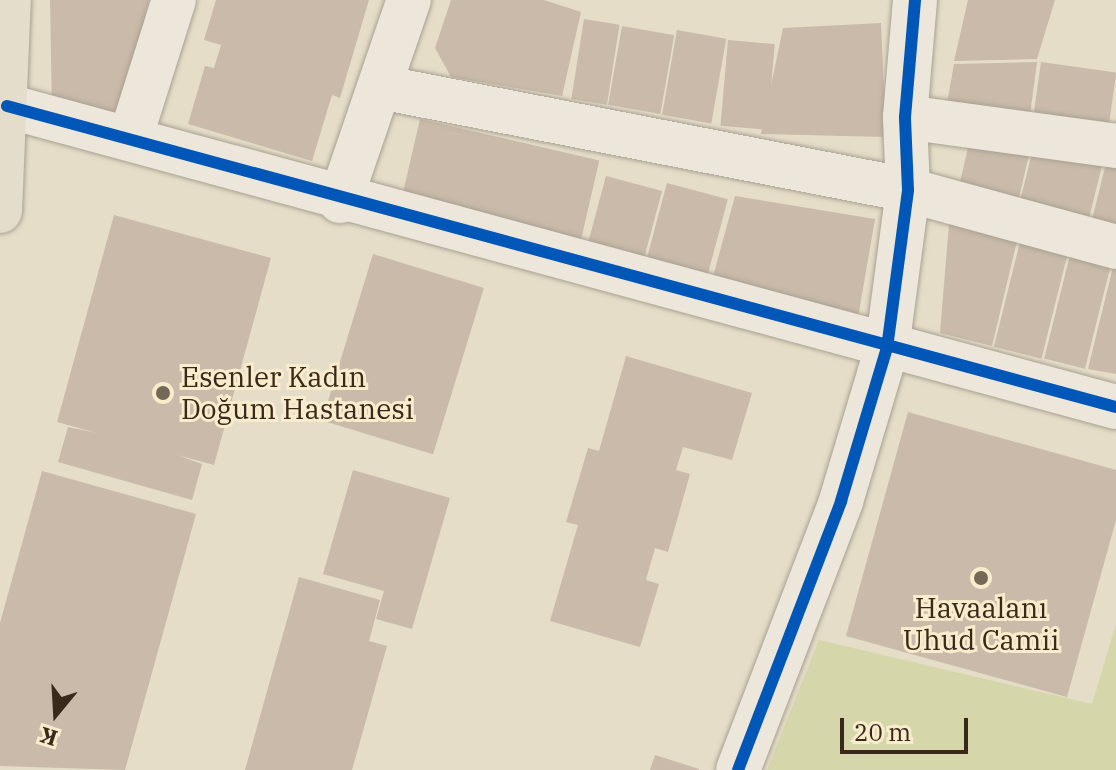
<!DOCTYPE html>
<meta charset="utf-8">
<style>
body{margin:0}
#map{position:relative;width:1116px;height:770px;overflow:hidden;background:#e5ddc8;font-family:"IBM Plex Serif",serif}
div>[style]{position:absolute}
.green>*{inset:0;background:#d5d6a9}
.building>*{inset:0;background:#c9baa9;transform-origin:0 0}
.roads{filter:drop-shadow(0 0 2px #a9a192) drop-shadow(0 0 2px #a9a192)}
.minor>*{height:44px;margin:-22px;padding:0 22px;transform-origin:22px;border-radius:22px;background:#ede7db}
.major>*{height:44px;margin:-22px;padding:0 22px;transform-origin:22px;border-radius:22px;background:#e5ddcb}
.cycleway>*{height:12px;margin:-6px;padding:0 6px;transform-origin:6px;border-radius:6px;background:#0057b8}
.dots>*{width:22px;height:22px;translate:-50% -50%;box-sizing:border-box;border:4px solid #f8eccc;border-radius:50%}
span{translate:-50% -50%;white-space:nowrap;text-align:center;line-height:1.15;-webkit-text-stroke:6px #f8eccc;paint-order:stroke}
.poi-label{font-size:28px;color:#38291a}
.left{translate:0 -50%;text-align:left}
.north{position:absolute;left:16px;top:674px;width:80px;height:80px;-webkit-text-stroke:6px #f8eccc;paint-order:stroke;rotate:198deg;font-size:22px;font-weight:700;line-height:32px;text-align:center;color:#38291a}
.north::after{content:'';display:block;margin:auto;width:28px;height:36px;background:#38291a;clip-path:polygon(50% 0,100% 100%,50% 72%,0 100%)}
.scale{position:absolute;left:840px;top:718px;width:128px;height:36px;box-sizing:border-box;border:4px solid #38291a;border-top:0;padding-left:10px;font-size:24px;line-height:28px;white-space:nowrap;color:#38291a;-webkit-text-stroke:6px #f8eccc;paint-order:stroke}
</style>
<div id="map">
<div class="green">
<div style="clip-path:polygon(1116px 624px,1116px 770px,767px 770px,819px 640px,1092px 704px)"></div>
</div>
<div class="building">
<div style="clip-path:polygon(50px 0,149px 0,120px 126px,52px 111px)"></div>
<div style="clip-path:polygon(216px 0,369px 0,340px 98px,332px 95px,312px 161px,188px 124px,205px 66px,214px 68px,221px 45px,204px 40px)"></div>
<div style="clip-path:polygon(451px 0,544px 0,581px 12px,562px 96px,451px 77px,435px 48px)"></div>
<div style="clip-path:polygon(968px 0,1055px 0,1037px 59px,954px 61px)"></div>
<div style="left:584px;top:19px;width:36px;height:81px;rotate:9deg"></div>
<div style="clip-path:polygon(881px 23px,886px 137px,761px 134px,783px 28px)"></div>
<div style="left:622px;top:26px;width:53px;height:80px;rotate:10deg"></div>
<div style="left:677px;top:30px;width:50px;height:86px;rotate:10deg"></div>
<div style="left:728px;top:40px;width:47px;height:86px;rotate:5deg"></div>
<div style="clip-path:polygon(1037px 62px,1030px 115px,945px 114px,954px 64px)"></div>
<div style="left:1041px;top:62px;width:76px;height:53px;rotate:8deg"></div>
<div style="left:420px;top:119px;width:184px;height:96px;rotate:13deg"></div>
<div style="left:973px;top:126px;width:61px;height:67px;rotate:13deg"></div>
<div style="left:1035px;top:141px;width:71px;height:67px;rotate:14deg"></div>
<div style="clip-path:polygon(1107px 159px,1116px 161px,1116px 230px,1091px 224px)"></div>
<div style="left:606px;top:176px;width:58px;height:80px;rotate:15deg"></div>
<div style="left:667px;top:183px;width:63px;height:88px;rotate:15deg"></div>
<div style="clip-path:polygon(735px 196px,875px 219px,855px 335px,708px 295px)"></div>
<div style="clip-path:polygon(114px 215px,271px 258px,214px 465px,177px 455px,202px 464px,192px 500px,58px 462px,68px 427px,97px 433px,57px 422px)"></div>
<div style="clip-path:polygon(949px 224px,1017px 241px,992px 346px,940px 333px)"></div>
<div style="left:1020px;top:242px;width:49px;height:108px;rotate:14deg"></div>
<div style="left:1072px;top:247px;width:42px;height:115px;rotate:14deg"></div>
<div style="left:373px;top:254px;width:116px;height:174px;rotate:17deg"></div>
<div style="clip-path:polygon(1115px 259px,1116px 259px,1116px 374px,1088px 369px)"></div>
<div style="clip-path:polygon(626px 356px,752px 393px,732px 460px,683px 447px,676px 470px,690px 474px,668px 552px,655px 548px,646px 580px,659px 584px,640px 647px,550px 621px,578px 525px,566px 522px,588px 448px,599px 451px)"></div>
<div style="clip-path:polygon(908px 412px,1116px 470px,1116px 520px,1067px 697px,846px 636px)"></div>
<div style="clip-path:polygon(353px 470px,450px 498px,412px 629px,376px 619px,384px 591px,323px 574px)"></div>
<div style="clip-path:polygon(42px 471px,196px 514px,125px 770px,0 766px,0 623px)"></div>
<div style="clip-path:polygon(299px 577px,380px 600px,369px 641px,387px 646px,352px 770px,245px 770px)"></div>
<div style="clip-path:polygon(655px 755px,699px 769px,699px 770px,650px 770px)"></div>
</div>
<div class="roads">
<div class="minor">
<div style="left:380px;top:87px;width:538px;rotate:11.04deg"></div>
<div style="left:908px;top:190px;width:216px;rotate:15.3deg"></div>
<div style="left:7px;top:106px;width:1149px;rotate:15.19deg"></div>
<div style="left:905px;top:117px;width:213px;rotate:7.8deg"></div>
<div style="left:131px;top:136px;width:143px;rotate:-72.5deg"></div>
<div style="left:340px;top:201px;width:213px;rotate:-71.1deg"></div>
<div style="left:738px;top:770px;width:288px;rotate:-69deg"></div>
<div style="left:841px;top:501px;width:160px;rotate:-73.3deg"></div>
<div style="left:887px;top:348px;width:159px;rotate:-82.4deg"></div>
<div style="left:908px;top:190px;width:73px;rotate:-92.4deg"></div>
<div style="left:905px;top:117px;width:117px;rotate:-85.1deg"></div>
</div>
<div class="major">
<div style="left:0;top:211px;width:211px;rotate:-87.6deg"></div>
</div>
</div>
<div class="cycleway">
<div style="left:7px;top:106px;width:1149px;rotate:15.19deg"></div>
<div style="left:738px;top:770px;width:288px;rotate:-69deg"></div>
<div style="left:841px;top:501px;width:160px;rotate:-73.3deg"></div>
<div style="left:887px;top:348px;width:159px;rotate:-82.4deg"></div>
<div style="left:908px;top:190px;width:73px;rotate:-92.4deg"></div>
<div style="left:905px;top:117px;width:117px;rotate:-85.1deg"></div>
</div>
<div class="dots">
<div style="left:163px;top:393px;background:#756857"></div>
<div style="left:981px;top:578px;background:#756857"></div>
</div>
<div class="poi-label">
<span class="left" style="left:181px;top:393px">Esenler Kadın<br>Doğum Hastanesi</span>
<span style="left:981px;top:624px">Havaalanı<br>Uhud Camii</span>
</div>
<div class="north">K</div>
<div class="scale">20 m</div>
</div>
